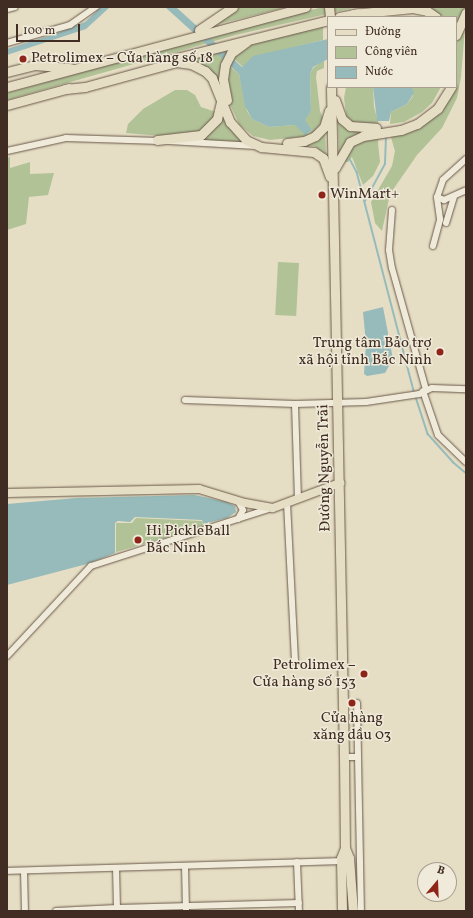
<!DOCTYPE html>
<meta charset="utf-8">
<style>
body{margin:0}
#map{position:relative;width:473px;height:918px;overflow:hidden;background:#e6dec4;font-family:Vollkorn,serif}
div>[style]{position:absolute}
.green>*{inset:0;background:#b1c297;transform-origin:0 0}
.water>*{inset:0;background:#97bbba}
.stream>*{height:1.5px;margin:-0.75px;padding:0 0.75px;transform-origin:0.75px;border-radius:0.75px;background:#97bbba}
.roads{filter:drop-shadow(0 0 1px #6a584a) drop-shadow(0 0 1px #6a584a)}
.minor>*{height:6px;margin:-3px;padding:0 3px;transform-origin:3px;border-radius:3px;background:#efead9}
.major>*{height:8px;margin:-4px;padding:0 4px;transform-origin:4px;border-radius:4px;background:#e6dec4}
.highway>*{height:9px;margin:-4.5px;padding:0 4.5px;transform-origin:4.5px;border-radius:4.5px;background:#e6dec4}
.dots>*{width:11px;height:11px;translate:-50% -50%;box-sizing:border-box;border:2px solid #efead9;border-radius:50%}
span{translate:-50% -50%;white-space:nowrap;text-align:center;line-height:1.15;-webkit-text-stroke:3px #efead9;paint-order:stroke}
.poi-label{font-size:15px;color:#402c22}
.left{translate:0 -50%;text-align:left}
.right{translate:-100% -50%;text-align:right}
.street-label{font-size:15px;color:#402c22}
.frame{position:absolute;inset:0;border:8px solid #402c22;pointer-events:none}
.legend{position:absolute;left:327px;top:16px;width:130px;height:72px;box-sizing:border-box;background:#efead9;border:1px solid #a99e90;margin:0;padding:5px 7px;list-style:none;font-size:12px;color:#402c22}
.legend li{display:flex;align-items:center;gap:8px;height:20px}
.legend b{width:20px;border:1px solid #a99e90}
.north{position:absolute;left:417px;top:862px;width:40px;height:40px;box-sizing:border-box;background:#efead9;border:1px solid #a99e90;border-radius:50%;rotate:19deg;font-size:11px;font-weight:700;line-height:16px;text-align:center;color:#402c22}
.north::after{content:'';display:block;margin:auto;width:14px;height:18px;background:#8f2418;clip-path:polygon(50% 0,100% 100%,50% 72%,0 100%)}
.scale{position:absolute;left:16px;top:24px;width:64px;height:18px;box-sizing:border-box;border:2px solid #402c22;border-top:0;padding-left:5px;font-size:12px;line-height:14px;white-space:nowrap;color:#402c22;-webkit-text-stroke:3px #efead9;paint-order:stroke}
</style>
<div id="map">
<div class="green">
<div style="clip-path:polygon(238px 7px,287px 7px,218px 24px)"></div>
<div style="clip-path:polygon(323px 7px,357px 7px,236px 35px,7px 100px,7px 93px,238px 28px)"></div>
<div style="clip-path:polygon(426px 7px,466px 7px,466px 9px,456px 26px,456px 17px,439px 17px)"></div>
<div style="clip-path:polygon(466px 16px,461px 77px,457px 98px,442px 128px,417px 155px,390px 194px,382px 231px,375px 223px,371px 202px,392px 166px,395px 151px,390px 134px,408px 130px,456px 87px,457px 35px)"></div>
<div style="clip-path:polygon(323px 23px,323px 40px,298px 46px,243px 67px,232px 57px,243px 46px)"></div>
<div style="clip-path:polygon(237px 45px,221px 87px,182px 58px)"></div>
<div style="clip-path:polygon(324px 60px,324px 68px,317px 71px,316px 77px,320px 111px,324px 120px,310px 136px,270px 140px,253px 136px,239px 124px,229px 102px,226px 82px,228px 65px,239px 74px,247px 111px,252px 119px,269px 127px,295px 125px,308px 134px,312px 130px,304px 120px,311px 111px,310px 75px,313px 68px)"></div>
<div style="clip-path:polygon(346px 87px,373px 87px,374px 107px,379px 125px,364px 126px,347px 120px,344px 98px)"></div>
<div style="clip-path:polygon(412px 87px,441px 87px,432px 103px,422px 112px,404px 122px,390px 124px,391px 112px,407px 104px,413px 96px)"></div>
<div style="clip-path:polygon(175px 90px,187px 90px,195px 95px,201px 107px,216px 112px,214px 118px,201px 132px,172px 137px,126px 133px,128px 124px,143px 109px)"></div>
<div style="clip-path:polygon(221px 113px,243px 143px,193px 140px)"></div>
<div style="clip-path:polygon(338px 119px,355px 131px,365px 131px,339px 154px)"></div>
<div style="clip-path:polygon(325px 130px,326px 154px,314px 146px,299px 145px)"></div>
<div style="clip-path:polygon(380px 135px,378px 142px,380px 162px,373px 176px,363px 185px,352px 157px,348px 162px,341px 162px,355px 142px)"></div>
<div style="clip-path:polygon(10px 157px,10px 168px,30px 162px,30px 174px,54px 173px,48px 195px,29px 197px,26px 224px,7px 230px,7px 158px)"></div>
<div style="left:278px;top:262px;width:21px;height:53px;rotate:3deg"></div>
<div style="clip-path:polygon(136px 518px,202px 521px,203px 527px,116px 552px,116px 523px,132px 523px)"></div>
</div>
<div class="water">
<div style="clip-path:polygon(101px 7px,110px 7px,86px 29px,7px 55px,7px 49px,55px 34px,85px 22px)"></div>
<div style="clip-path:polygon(165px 7px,176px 7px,242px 67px,253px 56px,328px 39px,328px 59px,313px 67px,310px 75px,311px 111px,305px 120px,312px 130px,305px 135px,295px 125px,269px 127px,252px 119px,245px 106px,239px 74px)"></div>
<div style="clip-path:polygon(373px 87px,412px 87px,414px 93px,407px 104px,391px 112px,389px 121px,377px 121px)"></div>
<div style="clip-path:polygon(383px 307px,393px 359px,385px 373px,367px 376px,364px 374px,366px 344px,363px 312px)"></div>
<div style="clip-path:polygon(195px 495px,226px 502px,235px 506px,236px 512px,227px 518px,203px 524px,202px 520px,135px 517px,130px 522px,118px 521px,115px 523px,115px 553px,87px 564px,7px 585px,7px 504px,76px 498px)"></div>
</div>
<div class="stream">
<div style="left:350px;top:159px;width:15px;rotate:62deg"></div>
<div style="left:357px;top:172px;width:229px;rotate:75.4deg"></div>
<div style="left:365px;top:201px;width:42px;rotate:-61.6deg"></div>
<div style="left:385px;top:164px;width:28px;rotate:-88deg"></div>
<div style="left:416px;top:397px;width:39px;rotate:72deg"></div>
<div style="left:428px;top:434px;width:38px;rotate:48deg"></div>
<div style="left:453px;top:462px;width:17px;rotate:40deg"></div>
</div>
<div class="roads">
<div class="minor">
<div style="left:7px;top:9px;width:8px;rotate:-14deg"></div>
<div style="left:7px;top:43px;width:66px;rotate:-15.9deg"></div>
<div style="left:70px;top:25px;width:32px;rotate:-35deg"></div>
<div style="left:169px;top:141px;width:87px;rotate:3.3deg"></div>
<div style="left:7px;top:151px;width:60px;rotate:-12.4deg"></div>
<div style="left:66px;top:138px;width:94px;rotate:1.8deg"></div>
<div style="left:466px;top:159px;width:31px;rotate:138deg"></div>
<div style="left:443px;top:180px;width:18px;rotate:109deg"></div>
<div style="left:437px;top:197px;width:8px;rotate:23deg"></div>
<div style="left:444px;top:200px;width:24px;rotate:-24deg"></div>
<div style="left:392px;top:210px;width:40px;rotate:94.3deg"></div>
<div style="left:389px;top:250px;width:18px;rotate:81deg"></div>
<div style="left:392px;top:268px;width:127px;rotate:74.4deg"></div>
<div style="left:446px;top:223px;width:27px;rotate:-73deg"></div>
<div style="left:433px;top:246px;width:28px;rotate:-75deg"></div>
<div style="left:440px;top:219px;width:22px;rotate:-98deg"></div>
<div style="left:423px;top:391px;width:46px;rotate:71.2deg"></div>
<div style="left:438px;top:435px;width:39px;rotate:44deg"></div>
<div style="left:185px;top:400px;width:110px;rotate:2.1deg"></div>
<div style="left:295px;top:404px;width:71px;rotate:-1.6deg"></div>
<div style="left:366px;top:402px;width:54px;rotate:-8.6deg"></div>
<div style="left:419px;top:394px;width:14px;rotate:-25deg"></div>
<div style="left:432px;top:388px;width:34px;rotate:2deg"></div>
<div style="left:295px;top:404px;width:95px;rotate:88.2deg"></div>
<div style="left:287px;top:503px;width:158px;rotate:87.1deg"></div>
<div style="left:238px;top:519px;width:10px;rotate:-61deg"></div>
<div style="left:243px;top:510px;width:10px;rotate:-119deg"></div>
<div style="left:7px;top:656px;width:123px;rotate:-47deg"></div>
<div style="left:91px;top:566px;width:190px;rotate:-17.8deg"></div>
<div style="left:357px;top:703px;width:54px;rotate:88.9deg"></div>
<div style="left:344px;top:757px;width:14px"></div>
<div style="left:358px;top:757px;width:154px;rotate:88.9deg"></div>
<div style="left:297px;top:862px;width:49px;rotate:87.7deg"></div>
<div style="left:185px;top:866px;width:45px;rotate:88.7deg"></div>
<div style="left:7px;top:871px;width:334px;rotate:-1.7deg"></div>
<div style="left:24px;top:871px;width:40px;rotate:88.6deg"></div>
<div style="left:56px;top:911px;width:61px;rotate:-2.8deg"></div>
<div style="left:117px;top:908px;width:40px;rotate:-91.4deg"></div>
<div style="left:117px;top:911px;width:3px;rotate:-90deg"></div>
<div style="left:117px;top:908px;width:182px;rotate:-1.6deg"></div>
</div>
<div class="major">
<div style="left:7px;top:493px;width:192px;rotate:-1.2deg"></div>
<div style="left:199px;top:489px;width:48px;rotate:16.9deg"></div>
<div style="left:245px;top:503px;width:28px;rotate:10deg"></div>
<div style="left:273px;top:508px;width:72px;rotate:-20.5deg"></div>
</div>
<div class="highway">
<div style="left:329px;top:7px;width:10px;rotate:84deg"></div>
<div style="left:353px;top:14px;width:60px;rotate:-5.7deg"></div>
<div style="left:413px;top:8px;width:14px;rotate:12deg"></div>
<div style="left:427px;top:11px;width:11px;rotate:34deg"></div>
<div style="left:339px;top:17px;width:20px;rotate:-11deg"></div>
<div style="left:199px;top:30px;width:41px;rotate:-34.1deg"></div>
<div style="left:456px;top:35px;width:24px;rotate:-66deg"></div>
<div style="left:172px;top:59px;width:161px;rotate:-14deg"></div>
<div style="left:7px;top:72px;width:29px;rotate:-14deg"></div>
<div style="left:35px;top:65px;width:36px;rotate:5deg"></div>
<div style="left:7px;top:87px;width:309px;rotate:-15deg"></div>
<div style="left:331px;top:87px;width:670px;rotate:88.89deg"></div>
<div style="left:344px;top:757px;width:91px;rotate:89.4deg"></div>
<div style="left:345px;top:848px;width:11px;rotate:112deg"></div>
<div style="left:341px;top:858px;width:53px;rotate:88.9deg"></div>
<div style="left:65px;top:89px;width:20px;rotate:-6deg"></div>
<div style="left:85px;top:87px;width:94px;rotate:-15.4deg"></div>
<div style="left:176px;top:62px;width:15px;rotate:8deg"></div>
<div style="left:191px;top:64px;width:16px;rotate:27deg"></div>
<div style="left:205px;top:71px;width:10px;rotate:45deg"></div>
<div style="left:212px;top:78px;width:48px;rotate:67.8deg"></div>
<div style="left:230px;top:122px;width:24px;rotate:48deg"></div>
<div style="left:246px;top:140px;width:17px;rotate:25deg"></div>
<div style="left:261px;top:147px;width:53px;rotate:5.4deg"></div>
<div style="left:314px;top:152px;width:11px;rotate:34deg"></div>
<div style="left:323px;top:158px;width:20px;rotate:70deg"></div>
<div style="left:227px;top:100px;width:21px;rotate:-101deg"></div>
<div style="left:223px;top:79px;width:14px;rotate:-82deg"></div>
<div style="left:225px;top:65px;width:13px;rotate:-63deg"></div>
<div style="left:231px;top:53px;width:19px;rotate:-36deg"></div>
<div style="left:335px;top:100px;width:20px;rotate:70deg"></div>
<div style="left:342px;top:119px;width:11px;rotate:41deg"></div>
<div style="left:350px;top:126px;width:26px;rotate:4deg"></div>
<div style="left:7px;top:105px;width:64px;rotate:-15.3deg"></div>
<div style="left:157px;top:140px;width:44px;rotate:-6.5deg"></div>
<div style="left:201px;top:135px;width:23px;rotate:-45deg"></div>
<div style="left:217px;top:119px;width:17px;rotate:-77deg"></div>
<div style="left:287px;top:143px;width:17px;rotate:-7deg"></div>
<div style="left:304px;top:141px;width:12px;rotate:-24deg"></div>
<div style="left:315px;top:136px;width:13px;rotate:-45deg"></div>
<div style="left:324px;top:127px;width:17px;rotate:-73deg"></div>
<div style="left:335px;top:168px;width:30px;rotate:-60deg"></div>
<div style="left:350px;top:142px;width:14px;rotate:-25deg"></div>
<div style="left:363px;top:136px;width:38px;rotate:-9deg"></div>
<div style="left:401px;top:130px;width:17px;rotate:-21deg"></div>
<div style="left:417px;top:124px;width:26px;rotate:-37deg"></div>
<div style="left:438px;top:108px;width:25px;rotate:-58deg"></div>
<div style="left:345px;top:848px;width:11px;rotate:68deg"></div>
<div style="left:349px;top:858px;width:53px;rotate:85.7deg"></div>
</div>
</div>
<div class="dots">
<div style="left:23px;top:59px;background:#8f2418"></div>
<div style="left:322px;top:195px;background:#8f2418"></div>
<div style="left:440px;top:352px;background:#8f2418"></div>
<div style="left:138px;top:540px;background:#8f2418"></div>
<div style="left:364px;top:674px;background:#8f2418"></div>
<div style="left:352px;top:703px;background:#8f2418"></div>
</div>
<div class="poi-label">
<span class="left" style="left:31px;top:59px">Petrolimex – Cửa hàng số 18</span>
<span class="left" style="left:330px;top:195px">WinMart+</span>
<span class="right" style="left:432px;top:352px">Trung tâm Bảo trợ<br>xã hội tỉnh Bắc Ninh</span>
<span class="left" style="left:146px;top:540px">Hi PickleBall<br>Bắc Ninh</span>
<span class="right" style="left:356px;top:674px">Petrolimex –<br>Cửa hàng số 153</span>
<span style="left:352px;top:727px">Cửa hàng<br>xăng dầu 03</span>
</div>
<div class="street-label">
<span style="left:325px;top:468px;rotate:-91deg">Đường Nguyễn Trãi</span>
</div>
<div class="frame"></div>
<ul class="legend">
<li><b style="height:5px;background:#e6dec4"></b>Đường</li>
<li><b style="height:11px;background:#b1c297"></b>Công viên</li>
<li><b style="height:11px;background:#97bbba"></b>Nước</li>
</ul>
<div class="north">B</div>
<div class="scale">100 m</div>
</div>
